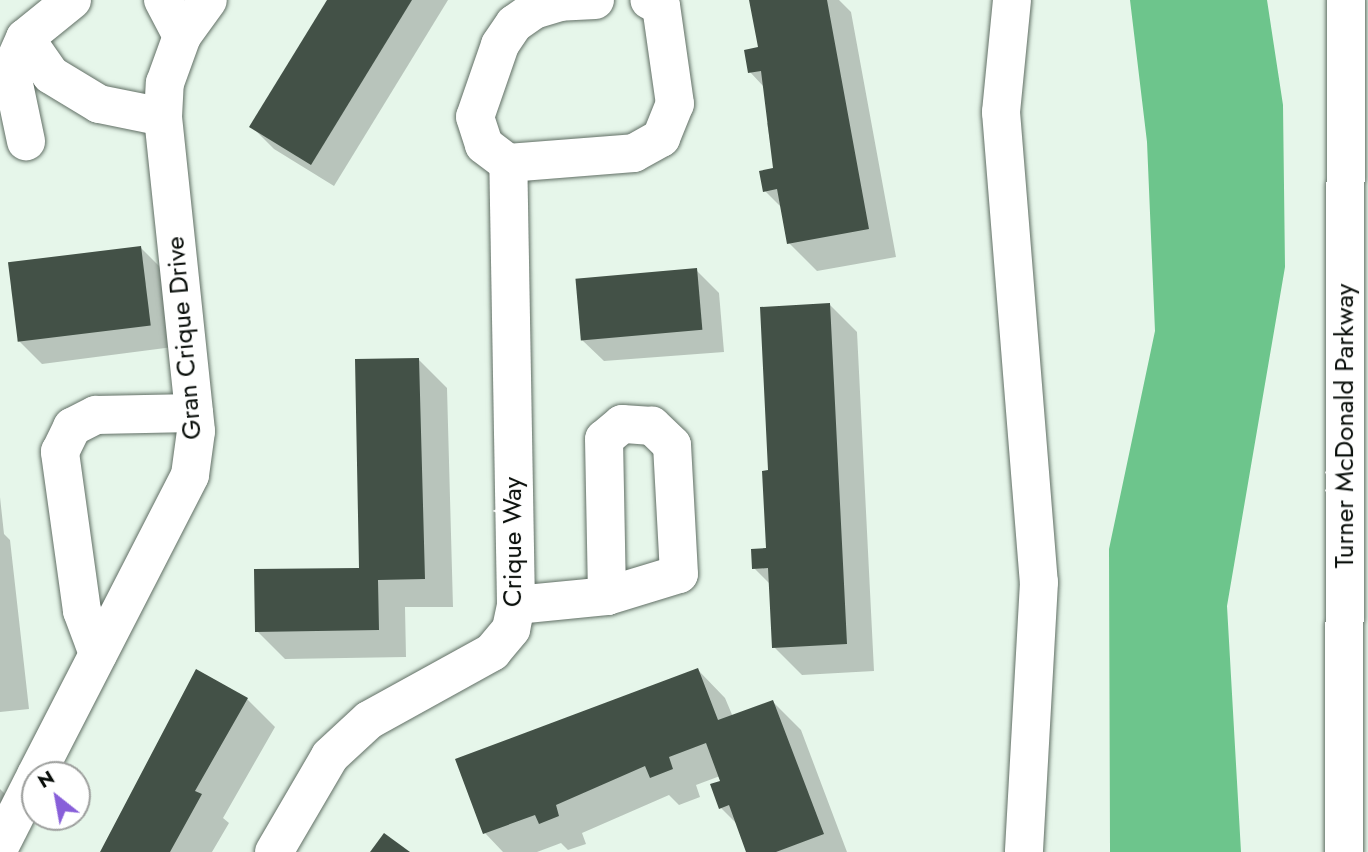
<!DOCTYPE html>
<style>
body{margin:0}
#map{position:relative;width:1368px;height:852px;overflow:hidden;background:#e6f6ea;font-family:Jost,sans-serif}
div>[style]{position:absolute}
.forest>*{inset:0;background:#6dc58c}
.shadow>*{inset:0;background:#0003}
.building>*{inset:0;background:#435147;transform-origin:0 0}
.roads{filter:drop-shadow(0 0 2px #616f65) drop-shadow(0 0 2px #616f65)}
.minor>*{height:38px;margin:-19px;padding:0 19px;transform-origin:19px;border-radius:19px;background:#fff}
.highway>*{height:38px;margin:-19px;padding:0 19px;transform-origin:19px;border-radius:19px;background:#fff}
span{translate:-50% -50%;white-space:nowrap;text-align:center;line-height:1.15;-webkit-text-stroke:7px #fff;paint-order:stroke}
.street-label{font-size:26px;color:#090e0a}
.north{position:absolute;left:21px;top:761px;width:70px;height:70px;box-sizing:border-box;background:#fff;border:2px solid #9d9f9d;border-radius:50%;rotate:329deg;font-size:19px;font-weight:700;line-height:28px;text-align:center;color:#090e0a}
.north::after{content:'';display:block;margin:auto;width:24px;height:32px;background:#885fd9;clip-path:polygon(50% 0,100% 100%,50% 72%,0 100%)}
</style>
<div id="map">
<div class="forest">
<div style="clip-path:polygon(1130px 0,1267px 0,1283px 105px,1285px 267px,1227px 606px,1241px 852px,1110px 852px,1109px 549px,1155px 331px,1147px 142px)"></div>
</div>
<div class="shadow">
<div style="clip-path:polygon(329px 0,448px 0,334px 186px,274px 149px,251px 126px)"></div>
<div style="clip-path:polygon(751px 0,839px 0,851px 12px,896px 257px,817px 271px,789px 243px,783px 209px,765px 191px,775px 169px,767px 123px,772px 122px,766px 89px,750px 72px,760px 49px)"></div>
<div style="clip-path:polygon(140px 247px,163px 270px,173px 347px,42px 364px,19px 341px)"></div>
<div style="clip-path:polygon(696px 270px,719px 293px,724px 352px,604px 361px,581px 339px)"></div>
<div style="clip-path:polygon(829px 304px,857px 332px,874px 671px,802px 675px,774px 647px,771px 585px,754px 568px,768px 550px)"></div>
<div style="clip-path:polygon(419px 360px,447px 388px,453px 607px,405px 607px,406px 657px,285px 659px,257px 631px,360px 569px)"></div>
<div style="clip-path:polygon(0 497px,4px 534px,10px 540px,29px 709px,0 712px)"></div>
<div style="clip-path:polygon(698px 670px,725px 698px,733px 717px,773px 702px,801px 730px,847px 852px,748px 852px,738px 825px,721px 808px,720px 776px,696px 785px,700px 797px,679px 805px,669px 795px,582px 833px,586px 844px,568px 850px,561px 843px,537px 852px,503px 852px,485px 833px)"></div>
<div style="clip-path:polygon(247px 699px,275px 727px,223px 818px,229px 823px,212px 852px,102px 852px)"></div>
<div style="clip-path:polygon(0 789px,13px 802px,0 830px)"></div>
</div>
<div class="building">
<div style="clip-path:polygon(327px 0,412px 0,311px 165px,249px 127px)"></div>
<div style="clip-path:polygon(749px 0,827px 0,869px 229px,787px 244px,777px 189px,763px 192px,759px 171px,773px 168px,761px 71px,748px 73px,744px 50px,758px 47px)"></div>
<div style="left:141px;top:246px;width:80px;height:134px;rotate:83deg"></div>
<div style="left:697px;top:268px;width:62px;height:122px;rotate:85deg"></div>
<div style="clip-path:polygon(830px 303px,847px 644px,772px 648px,768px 568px,752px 569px,751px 549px,766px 548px,762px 471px,768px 470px,760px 307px)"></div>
<div style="clip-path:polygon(419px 358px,425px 579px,378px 580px,379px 630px,255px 632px,254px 569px,359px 568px,355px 359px)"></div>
<div style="clip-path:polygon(698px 668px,718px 720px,773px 700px,824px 834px,776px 852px,746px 852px,729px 805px,719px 809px,710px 784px,720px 781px,706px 743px,669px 757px,673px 769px,650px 778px,645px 766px,556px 805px,559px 816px,539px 824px,535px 815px,483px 834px,455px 759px)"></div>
<div style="clip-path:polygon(196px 669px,248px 698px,195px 791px,202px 794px,170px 852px,100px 852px)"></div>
<div style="clip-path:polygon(384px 833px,410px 852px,370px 852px)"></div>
</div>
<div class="roads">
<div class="minor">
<div style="left:72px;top:0;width:60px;rotate:141deg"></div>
<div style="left:25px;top:38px;width:45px;rotate:54.9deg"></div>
<div style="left:51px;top:75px;width:56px;rotate:31.1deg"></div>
<div style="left:99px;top:104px;width:65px;rotate:11.5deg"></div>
<div style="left:163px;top:0;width:41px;rotate:62.2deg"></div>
<div style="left:595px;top:0;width:35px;rotate:177deg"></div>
<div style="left:560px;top:2px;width:27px;rotate:163deg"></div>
<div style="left:534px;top:10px;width:24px;rotate:145deg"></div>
<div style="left:514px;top:24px;width:25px;rotate:124deg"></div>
<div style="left:500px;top:45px;width:76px;rotate:109.1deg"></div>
<div style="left:475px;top:117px;width:29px;rotate:72deg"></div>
<div style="left:484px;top:145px;width:30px;rotate:37deg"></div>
<div style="left:508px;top:163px;width:126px;rotate:-4.5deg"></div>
<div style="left:634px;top:153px;width:31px;rotate:-29deg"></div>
<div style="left:661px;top:138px;width:37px;rotate:-68deg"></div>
<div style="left:675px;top:104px;width:99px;rotate:-98.1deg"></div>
<div style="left:661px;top:6px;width:13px;rotate:-153deg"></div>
<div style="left:1012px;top:0;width:113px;rotate:95.6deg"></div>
<div style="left:1001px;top:112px;width:472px;rotate:85.4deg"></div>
<div style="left:1039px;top:582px;width:270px;rotate:93.2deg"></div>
<div style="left:25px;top:38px;width:35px;rotate:114deg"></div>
<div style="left:11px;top:70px;width:73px;rotate:78.1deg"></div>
<div style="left:516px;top:605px;width:91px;rotate:-5.6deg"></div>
<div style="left:607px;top:596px;width:75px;rotate:-17deg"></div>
<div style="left:679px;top:574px;width:129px;rotate:-93.1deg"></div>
<div style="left:672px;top:445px;width:28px;rotate:-136deg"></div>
<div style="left:652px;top:426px;width:30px;rotate:-176deg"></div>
<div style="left:622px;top:424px;width:23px;rotate:140deg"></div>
<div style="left:604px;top:439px;width:157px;rotate:88.9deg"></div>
<div style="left:98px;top:654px;width:46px;rotate:-110.4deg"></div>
<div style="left:82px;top:611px;width:161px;rotate:-97.9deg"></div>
<div style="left:60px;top:452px;width:28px;rotate:-64deg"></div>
<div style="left:72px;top:427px;width:27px;rotate:-27deg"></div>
<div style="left:96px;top:415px;width:98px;rotate:-1.2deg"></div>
<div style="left:36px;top:775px;width:337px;rotate:-62.8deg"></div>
<div style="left:190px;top:475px;width:44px;rotate:-82.2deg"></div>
<div style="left:196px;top:431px;width:316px;rotate:-96deg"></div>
<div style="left:163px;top:117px;width:34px;rotate:-87deg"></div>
<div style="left:165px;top:83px;width:50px;rotate:-70.1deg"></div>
<div style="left:182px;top:36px;width:44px;rotate:-54.2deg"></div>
<div style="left:0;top:846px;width:77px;rotate:-63.1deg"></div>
<div style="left:274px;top:852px;width:111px;rotate:-59.7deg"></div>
<div style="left:330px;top:756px;width:53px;rotate:-42.7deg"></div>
<div style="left:369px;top:720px;width:141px;rotate:-28.9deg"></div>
<div style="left:492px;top:652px;width:30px;rotate:-50deg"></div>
<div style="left:511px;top:629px;width:25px;rotate:-78deg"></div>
<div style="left:516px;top:605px;width:442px;rotate:-91deg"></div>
</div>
<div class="highway">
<div style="left:1344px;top:852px;width:852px;rotate:-89.87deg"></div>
</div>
</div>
<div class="street-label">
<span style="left:184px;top:338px;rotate:-95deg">Gran Crique Drive</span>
<span style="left:1345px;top:426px;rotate:-90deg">Turner McDonald Parkway</span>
<span style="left:513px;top:542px;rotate:-90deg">Crique Way</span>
</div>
<div class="north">N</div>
</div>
